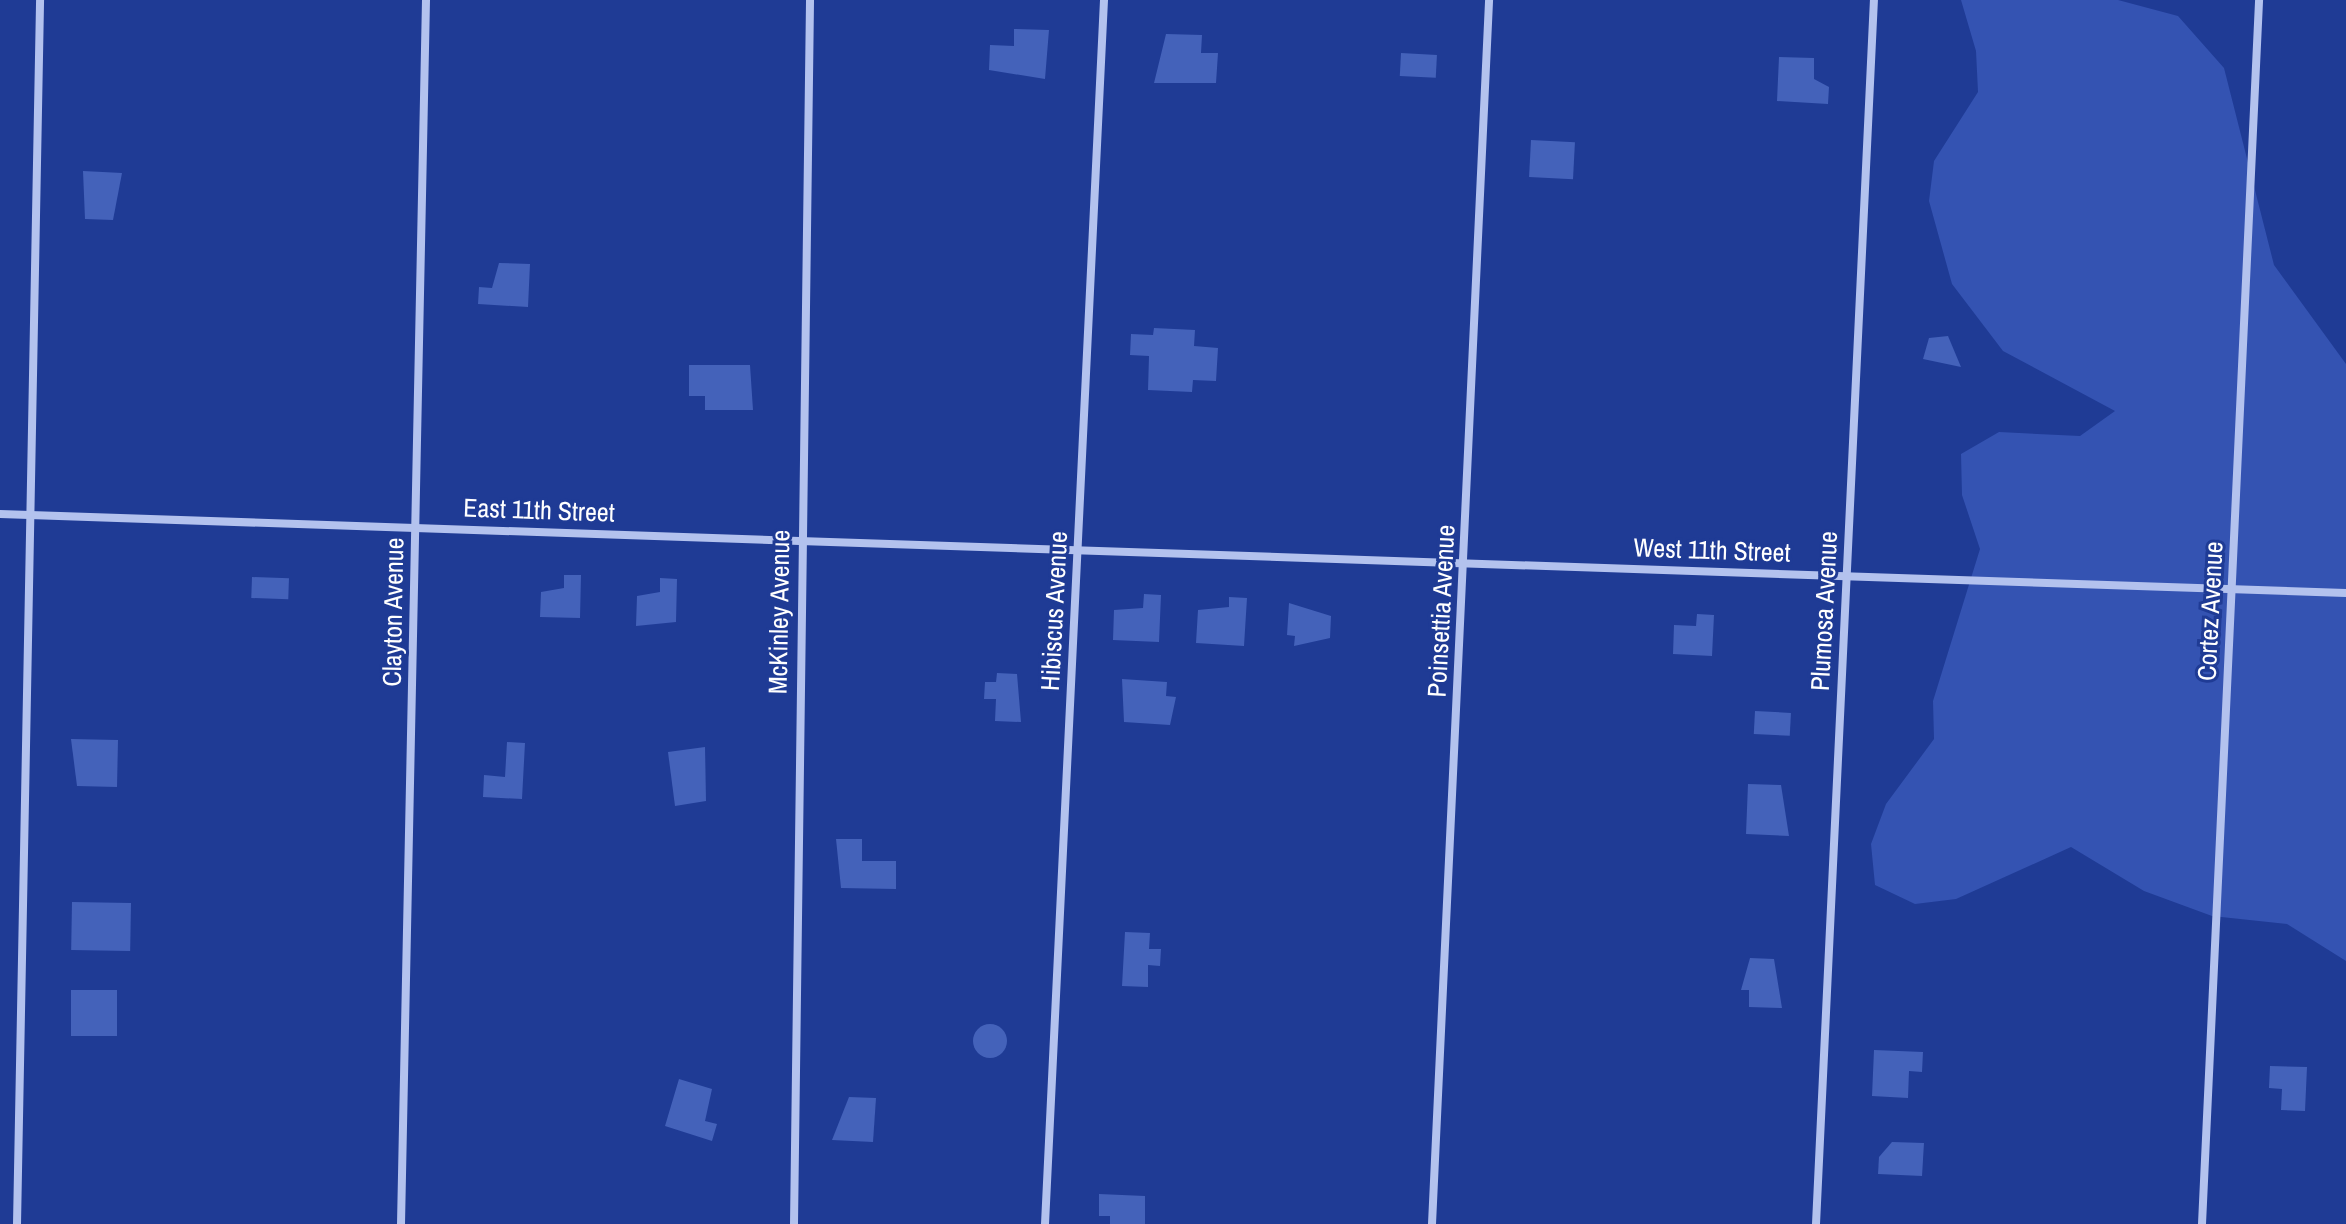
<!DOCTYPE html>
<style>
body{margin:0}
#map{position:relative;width:2346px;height:1224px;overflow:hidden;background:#1f3b95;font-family:"Archivo Narrow",sans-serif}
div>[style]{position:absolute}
.green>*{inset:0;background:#3453b2}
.building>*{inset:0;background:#4462ba;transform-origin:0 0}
.round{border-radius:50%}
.minor>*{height:8px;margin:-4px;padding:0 4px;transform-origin:4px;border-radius:4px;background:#b3c2ee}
span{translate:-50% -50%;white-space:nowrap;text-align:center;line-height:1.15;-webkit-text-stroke:6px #1f3b95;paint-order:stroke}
.street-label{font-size:26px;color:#fff}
</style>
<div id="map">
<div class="green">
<div style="clip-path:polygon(1961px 0,2118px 0,2178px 16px,2224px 68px,2274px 265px,2346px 364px,2346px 961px,2287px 924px,2212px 916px,2144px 891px,2071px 847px,1956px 899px,1915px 904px,1875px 885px,1871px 844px,1886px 804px,1934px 739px,1933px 701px,1980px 549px,1962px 495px,1961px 454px,1999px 432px,2080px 436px,2115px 411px,2003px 351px,1952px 284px,1929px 201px,1934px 161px,1978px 92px,1976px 51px)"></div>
</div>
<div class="building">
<div style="clip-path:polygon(1014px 29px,1049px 30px,1045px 79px,989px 70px,990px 45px,1014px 46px)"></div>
<div style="clip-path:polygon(1166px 34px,1202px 35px,1201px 53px,1218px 53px,1216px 83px,1154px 83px)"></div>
<div style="left:1401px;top:53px;width:36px;height:23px;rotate:3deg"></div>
<div style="clip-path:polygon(1779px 57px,1814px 58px,1814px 79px,1829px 87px,1828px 104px,1777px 101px)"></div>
<div style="left:1531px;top:140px;width:44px;height:37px;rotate:3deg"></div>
<div style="clip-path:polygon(83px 171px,122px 173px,113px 220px,85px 219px)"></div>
<div style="clip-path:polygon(499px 263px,530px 264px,528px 307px,478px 304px,479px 287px,492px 288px)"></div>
<div style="clip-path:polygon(1154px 328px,1195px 330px,1194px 346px,1218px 348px,1216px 381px,1193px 380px,1192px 392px,1148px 390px,1149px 356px,1130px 355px,1131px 334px,1153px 335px)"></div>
<div style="clip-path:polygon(1948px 336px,1961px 367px,1923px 359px,1929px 338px)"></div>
<div style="clip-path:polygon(689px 365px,750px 365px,753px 410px,705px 410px,705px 396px,689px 396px)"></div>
<div style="clip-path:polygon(564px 575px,581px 575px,580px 618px,540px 617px,541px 592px,564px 588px)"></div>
<div style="left:252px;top:577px;width:37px;height:21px;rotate:2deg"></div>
<div style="clip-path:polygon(660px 578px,677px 579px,676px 622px,636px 626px,637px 596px,660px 592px)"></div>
<div style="clip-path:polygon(1144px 594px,1161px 595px,1159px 642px,1113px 640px,1114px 610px,1143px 608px)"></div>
<div style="clip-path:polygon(1229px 597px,1247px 598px,1244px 646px,1196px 643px,1198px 610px,1229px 607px)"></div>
<div style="clip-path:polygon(1289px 603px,1331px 616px,1330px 638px,1294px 646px,1295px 636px,1287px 635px)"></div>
<div style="clip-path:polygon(1697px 614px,1714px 615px,1712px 656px,1673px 654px,1674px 625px,1696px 626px)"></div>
<div style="clip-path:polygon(997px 673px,1017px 674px,1021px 722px,995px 721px,996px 699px,984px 699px,985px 682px,996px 682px)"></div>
<div style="clip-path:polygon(1122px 679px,1167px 682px,1166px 696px,1176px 697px,1170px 725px,1124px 722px)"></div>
<div style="left:1755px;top:711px;width:36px;height:23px;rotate:3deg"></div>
<div style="clip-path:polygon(71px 739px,118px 740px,117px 787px,77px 786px)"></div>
<div style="clip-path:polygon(507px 742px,525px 743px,522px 799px,483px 797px,484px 775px,505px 777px)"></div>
<div style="clip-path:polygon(705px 747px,706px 801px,675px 806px,668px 752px)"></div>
<div style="clip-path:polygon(1748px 784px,1781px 785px,1789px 836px,1746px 834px)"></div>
<div style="clip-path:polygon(836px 839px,862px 839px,862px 861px,896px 861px,896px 889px,841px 888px)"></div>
<div style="left:72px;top:902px;width:59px;height:48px;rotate:1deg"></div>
<div style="clip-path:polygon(1125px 932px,1150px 933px,1149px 949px,1161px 949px,1160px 966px,1148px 965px,1148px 987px,1122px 986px)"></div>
<div style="clip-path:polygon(1750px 958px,1774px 959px,1782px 1008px,1749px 1007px,1749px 990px,1741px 990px)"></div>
<div style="left:71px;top:990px;width:46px;height:46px"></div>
<div class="round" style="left:973px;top:1024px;width:34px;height:34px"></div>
<div style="clip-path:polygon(1874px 1050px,1923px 1052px,1922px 1072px,1909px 1071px,1908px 1098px,1872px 1096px)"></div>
<div style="clip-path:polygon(2270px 1066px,2307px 1067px,2305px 1111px,2281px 1110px,2282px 1089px,2269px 1088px)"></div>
<div style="clip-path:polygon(679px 1079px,712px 1089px,705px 1121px,717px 1124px,712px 1141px,665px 1126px)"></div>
<div style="clip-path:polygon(849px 1097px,876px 1098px,873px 1142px,832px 1140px)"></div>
<div style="clip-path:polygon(1892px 1142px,1924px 1143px,1922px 1176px,1878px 1174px,1879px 1157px)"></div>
<div style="clip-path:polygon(1099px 1194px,1145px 1196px,1145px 1224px,1110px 1224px,1110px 1216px,1099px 1216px)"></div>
</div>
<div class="minor">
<div style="left:0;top:514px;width:2347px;rotate:1.93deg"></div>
<div style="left:17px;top:1224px;width:1224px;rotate:-88.92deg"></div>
<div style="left:401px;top:1224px;width:1224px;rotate:-88.83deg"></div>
<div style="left:794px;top:1224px;width:1224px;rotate:-89.25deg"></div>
<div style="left:1045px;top:1224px;width:1225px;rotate:-87.24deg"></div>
<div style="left:1432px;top:1224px;width:1225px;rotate:-87.33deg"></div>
<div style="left:1816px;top:1224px;width:1225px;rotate:-87.29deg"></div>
<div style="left:2202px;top:1224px;width:1225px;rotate:-87.33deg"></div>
</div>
<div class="street-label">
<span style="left:539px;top:510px;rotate:2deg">East 11th Street</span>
<span style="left:1712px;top:550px;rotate:2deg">West 11th Street</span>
<span style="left:1054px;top:611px;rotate:-87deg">Hibiscus Avenue</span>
<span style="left:1441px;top:611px;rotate:-87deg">Poinsettia Avenue</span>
<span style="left:1824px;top:611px;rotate:-87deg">Plumosa Avenue</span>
<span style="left:2210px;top:611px;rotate:-87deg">Cortez Avenue</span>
<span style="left:393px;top:612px;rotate:-89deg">Clayton Avenue</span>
<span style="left:779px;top:612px;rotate:-89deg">McKinley Avenue</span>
</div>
</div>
